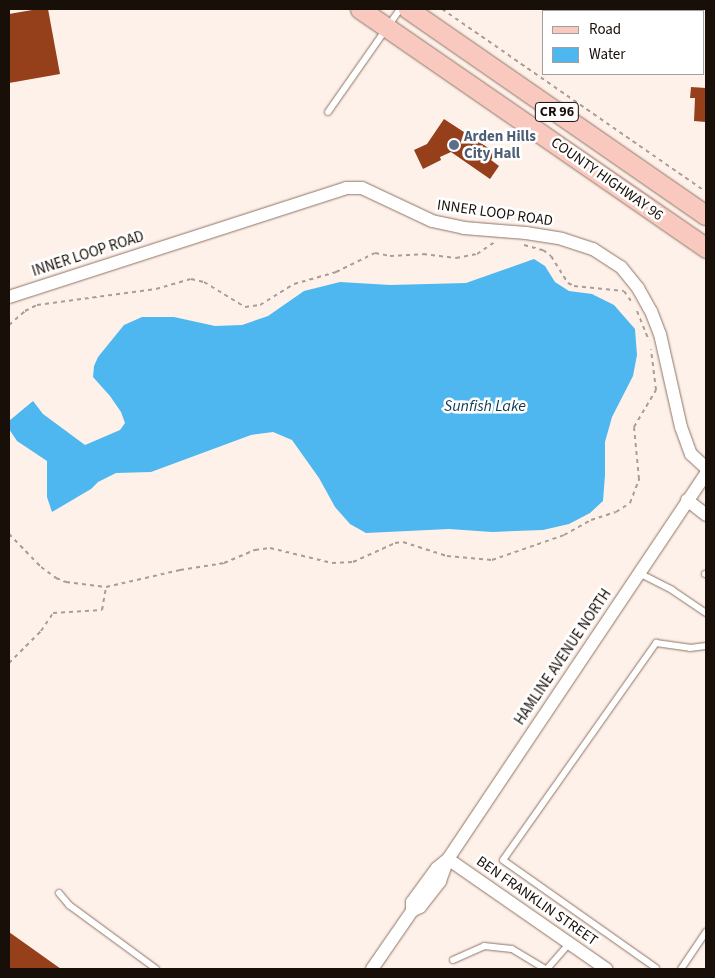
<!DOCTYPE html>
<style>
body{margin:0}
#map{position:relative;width:715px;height:978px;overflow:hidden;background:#fef1ea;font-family:"Source Sans 3",sans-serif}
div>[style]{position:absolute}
.water>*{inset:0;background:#4eb7ef}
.building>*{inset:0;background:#953f1b}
.path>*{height:2px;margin-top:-1px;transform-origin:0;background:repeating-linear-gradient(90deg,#a99d96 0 4px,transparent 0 8px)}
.roads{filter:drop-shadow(0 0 1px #8e7463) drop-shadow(0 0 1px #8e7463)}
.service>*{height:6px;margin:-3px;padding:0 3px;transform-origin:3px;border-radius:3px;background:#fff}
.minor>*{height:12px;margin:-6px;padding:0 6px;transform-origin:6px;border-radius:6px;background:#fff}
.primary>*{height:19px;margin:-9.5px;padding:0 9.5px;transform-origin:9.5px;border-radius:9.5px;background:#f9c9bf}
.dots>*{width:14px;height:14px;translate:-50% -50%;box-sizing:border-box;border:2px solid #fff;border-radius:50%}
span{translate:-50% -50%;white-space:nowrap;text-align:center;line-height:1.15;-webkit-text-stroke:5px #fff;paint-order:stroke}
.shield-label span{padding:1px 4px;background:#fff;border:1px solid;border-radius:4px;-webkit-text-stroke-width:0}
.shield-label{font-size:14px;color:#190f09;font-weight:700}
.service-label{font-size:15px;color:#4e5e75;font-weight:700}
.left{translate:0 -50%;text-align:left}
.street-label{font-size:15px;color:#190f09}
.water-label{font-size:16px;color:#0e3b52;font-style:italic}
.frame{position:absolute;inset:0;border:10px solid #190f09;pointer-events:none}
.legend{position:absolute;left:542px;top:10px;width:162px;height:65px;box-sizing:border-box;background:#fff;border:1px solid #a39f9d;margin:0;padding:6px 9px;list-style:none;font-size:15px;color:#190f09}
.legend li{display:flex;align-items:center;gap:10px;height:25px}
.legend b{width:25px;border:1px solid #a39f9d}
</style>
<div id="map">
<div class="water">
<div style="clip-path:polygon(534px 259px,545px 266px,555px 282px,569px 291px,592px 294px,614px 305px,635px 329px,637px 355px,633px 376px,612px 417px,605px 442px,605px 475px,603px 501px,590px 513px,569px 524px,543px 530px,492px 532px,449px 529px,366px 533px,350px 524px,335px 507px,319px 478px,292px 440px,273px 432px,251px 435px,151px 472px,116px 473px,98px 482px,91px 489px,52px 512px,47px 497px,47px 461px,17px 441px,9px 429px,9px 421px,33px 401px,43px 414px,85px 445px,120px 430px,125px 423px,121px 412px,110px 396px,93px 377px,94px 366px,98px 357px,124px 325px,142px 317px,174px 317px,215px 326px,242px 325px,268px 316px,304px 291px,340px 282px,390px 285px,466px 283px)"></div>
</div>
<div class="building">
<div style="clip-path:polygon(38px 9px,48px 9px,60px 74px,9px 83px,9px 14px)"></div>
<div style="clip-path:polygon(691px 87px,706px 88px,706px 122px,694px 121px,695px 98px,690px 98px)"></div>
<div style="clip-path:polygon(444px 119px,496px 153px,491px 160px,499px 166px,490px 179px,451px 152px,440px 157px,441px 160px,423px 169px,414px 150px,427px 144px)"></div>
<div style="clip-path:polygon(9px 932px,61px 969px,9px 969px)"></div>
</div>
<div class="path">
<div style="left:442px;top:9px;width:321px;rotate:34.7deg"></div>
<div style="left:524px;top:245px;width:20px;rotate:15deg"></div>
<div style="left:543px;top:250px;width:10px;rotate:37deg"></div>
<div style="left:551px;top:256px;width:32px;rotate:58deg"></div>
<div style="left:568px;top:283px;width:7px;rotate:27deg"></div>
<div style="left:574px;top:286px;width:50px;rotate:5.7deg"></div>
<div style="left:624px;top:291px;width:12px;rotate:55deg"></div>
<div style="left:637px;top:311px;width:32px;rotate:68deg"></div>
<div style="left:9px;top:325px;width:21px;rotate:-41deg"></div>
<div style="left:25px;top:311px;width:13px;rotate:-27deg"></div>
<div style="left:37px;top:305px;width:120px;rotate:-7.7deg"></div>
<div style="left:156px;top:289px;width:36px;rotate:-16deg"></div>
<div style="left:191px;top:279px;width:13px;rotate:13deg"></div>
<div style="left:204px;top:282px;width:48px;rotate:31.4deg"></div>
<div style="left:245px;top:307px;width:15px;rotate:-8deg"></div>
<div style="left:260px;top:305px;width:40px;rotate:-32deg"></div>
<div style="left:294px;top:284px;width:44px;rotate:-15.9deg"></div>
<div style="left:336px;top:272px;width:43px;rotate:-26deg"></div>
<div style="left:375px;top:253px;width:15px;rotate:11deg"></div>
<div style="left:390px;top:256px;width:33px;rotate:-3deg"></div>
<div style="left:423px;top:254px;width:33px;rotate:7deg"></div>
<div style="left:456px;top:258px;width:21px;rotate:-11deg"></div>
<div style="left:477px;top:254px;width:22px;rotate:-34deg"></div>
<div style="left:9px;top:534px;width:46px;rotate:45.9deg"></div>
<div style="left:41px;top:567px;width:19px;rotate:36deg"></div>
<div style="left:56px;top:578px;width:11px;rotate:22deg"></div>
<div style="left:66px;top:582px;width:40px;rotate:7.1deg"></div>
<div style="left:106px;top:587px;width:76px;rotate:-12.9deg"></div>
<div style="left:180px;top:570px;width:45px;rotate:-9deg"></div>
<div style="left:224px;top:563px;width:34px;rotate:-23deg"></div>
<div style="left:255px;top:550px;width:15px;rotate:-8deg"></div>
<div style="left:270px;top:548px;width:64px;rotate:13.6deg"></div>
<div style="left:332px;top:563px;width:21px;rotate:-3deg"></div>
<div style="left:353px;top:562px;width:46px;rotate:-24.3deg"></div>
<div style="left:395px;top:543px;width:8px;rotate:-7deg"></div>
<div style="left:403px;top:542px;width:46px;rotate:17.7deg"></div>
<div style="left:447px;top:556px;width:45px;rotate:5.1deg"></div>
<div style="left:492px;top:560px;width:76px;rotate:-19.1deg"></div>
<div style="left:564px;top:535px;width:31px;rotate:-29deg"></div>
<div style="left:591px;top:520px;width:26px;rotate:-18deg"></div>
<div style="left:616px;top:512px;width:17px;rotate:-33deg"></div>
<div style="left:630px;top:503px;width:26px;rotate:-69deg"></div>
<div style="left:639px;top:479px;width:52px;rotate:-95.5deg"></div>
<div style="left:634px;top:427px;width:43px;rotate:-59.3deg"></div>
<div style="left:656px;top:390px;width:41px;rotate:-97deg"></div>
<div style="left:9px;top:663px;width:45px;rotate:-45deg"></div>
<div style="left:41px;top:631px;width:22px;rotate:-56deg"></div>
<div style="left:53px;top:613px;width:49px;rotate:-3.5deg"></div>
<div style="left:102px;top:610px;width:23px;rotate:-80deg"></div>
</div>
<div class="roads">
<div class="service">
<div style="left:328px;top:112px;width:126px;rotate:-55deg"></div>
<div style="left:639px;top:573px;width:37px;rotate:27deg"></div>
<div style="left:672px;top:590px;width:41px;rotate:34.1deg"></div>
<div style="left:705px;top:574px;width:1px"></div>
<div style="left:59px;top:893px;width:16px;rotate:50deg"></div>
<div style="left:69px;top:905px;width:108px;rotate:36.3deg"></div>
<div style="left:453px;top:960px;width:34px;rotate:-24deg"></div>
<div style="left:484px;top:946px;width:28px;rotate:6deg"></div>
<div style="left:512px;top:949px;width:39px;rotate:31deg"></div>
<div style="left:656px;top:968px;width:187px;rotate:-144.8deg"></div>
<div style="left:503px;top:860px;width:266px;rotate:-54.8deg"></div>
<div style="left:656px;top:643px;width:34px;rotate:8deg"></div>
<div style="left:690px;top:648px;width:16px;rotate:-7deg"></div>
<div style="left:547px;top:969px;width:33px;rotate:-49deg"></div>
<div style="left:681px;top:969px;width:45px;rotate:-56deg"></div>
</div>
<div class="minor">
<div style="left:9px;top:297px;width:354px;rotate:-17.9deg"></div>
<div style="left:346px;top:188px;width:16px"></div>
<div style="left:362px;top:188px;width:77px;rotate:25.2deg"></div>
<div style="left:432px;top:221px;width:33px;rotate:12deg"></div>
<div style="left:464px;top:228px;width:62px;rotate:4.6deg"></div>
<div style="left:526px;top:233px;width:36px;rotate:9deg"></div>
<div style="left:562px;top:239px;width:33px;rotate:18deg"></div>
<div style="left:593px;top:249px;width:33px;rotate:33deg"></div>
<div style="left:621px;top:267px;width:27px;rotate:51deg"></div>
<div style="left:638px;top:288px;width:26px;rotate:61deg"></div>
<div style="left:651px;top:311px;width:25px;rotate:69deg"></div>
<div style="left:660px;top:334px;width:95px;rotate:77.3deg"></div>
<div style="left:681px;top:427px;width:29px;rotate:70deg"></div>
<div style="left:691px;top:454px;width:21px;rotate:43deg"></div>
<div style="left:687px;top:500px;width:24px;rotate:38deg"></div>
<div style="left:412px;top:911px;width:9px;rotate:-90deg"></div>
<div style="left:412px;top:902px;width:42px;rotate:-53.7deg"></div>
<div style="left:437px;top:868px;width:14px;rotate:-39deg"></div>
<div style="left:448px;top:859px;width:464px;rotate:-56.2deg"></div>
<div style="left:372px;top:969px;width:70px;rotate:-55.4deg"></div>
<div style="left:412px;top:911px;width:9px;rotate:-27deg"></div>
<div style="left:420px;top:907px;width:33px;rotate:-52deg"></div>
<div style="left:440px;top:881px;width:23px;rotate:-70deg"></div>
<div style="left:448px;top:859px;width:193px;rotate:34.8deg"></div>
</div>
<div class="primary">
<div style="left:360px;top:9px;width:421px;rotate:34.6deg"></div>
<div style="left:408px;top:9px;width:362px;rotate:34.7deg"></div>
</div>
</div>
<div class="dots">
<div style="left:454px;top:145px;background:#5c6f8a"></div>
</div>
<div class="shield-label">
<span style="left:557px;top:112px">CR 96</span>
</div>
<div class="service-label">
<span class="left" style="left:464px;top:145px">Arden Hills<br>City Hall</span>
</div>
<div class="street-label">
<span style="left:607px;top:179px;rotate:35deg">COUNTY HIGHWAY 96</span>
<span style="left:495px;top:213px;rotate:8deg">INNER LOOP ROAD</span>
<span style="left:88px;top:254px;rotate:-18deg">INNER LOOP ROAD</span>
<span style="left:563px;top:657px;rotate:-56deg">HAMLINE AVENUE NORTH</span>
<span style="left:537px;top:901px;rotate:35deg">BEN FRANKLIN STREET</span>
</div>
<div class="water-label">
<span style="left:485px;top:406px">Sunfish Lake</span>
</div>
<div class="frame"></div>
<ul class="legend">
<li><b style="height:6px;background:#f9c9bf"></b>Road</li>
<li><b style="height:14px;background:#4eb7ef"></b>Water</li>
</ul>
</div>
